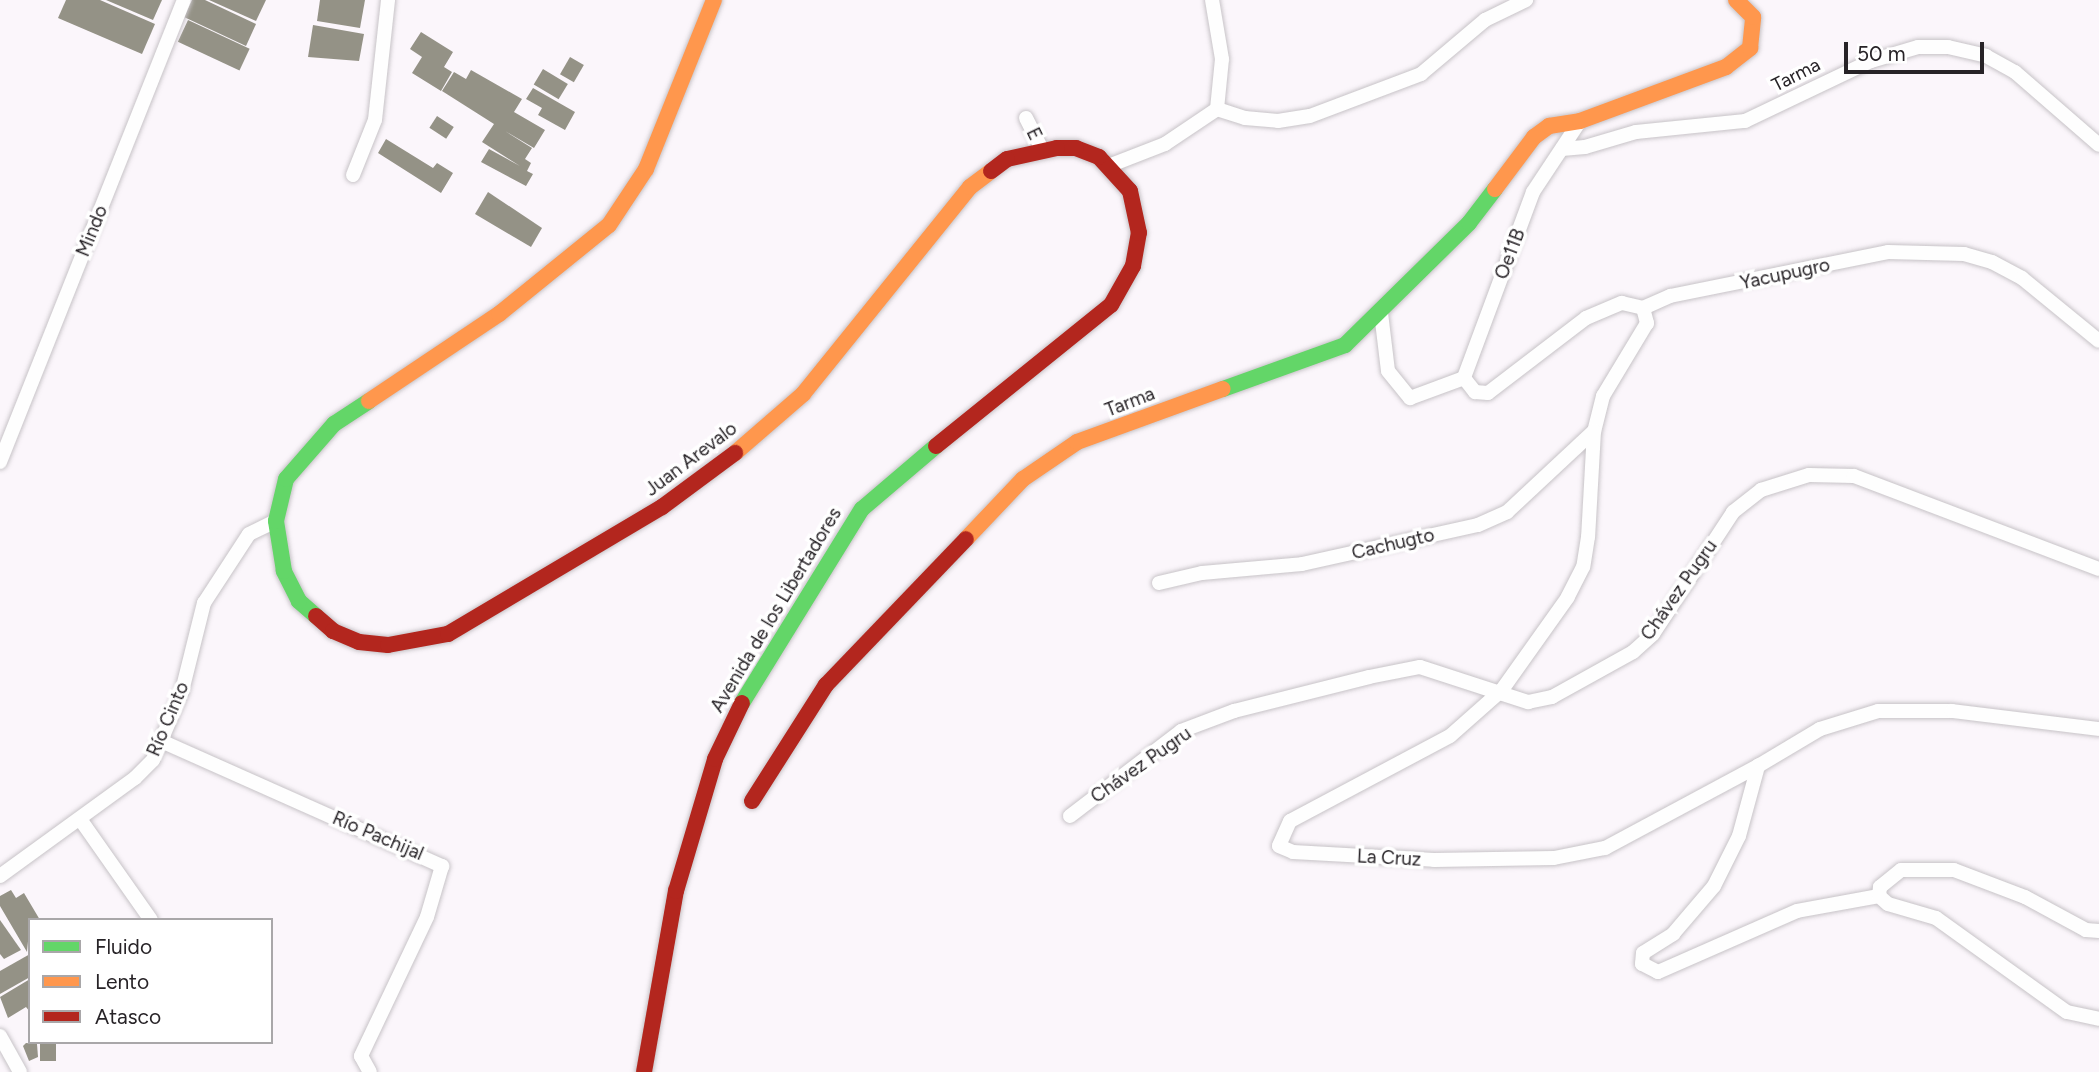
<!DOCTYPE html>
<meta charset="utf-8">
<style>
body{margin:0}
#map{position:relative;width:2099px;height:1072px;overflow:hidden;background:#fbf6fb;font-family:Figtree,sans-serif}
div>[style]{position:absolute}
.building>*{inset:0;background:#949286;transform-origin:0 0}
.roads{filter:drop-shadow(0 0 2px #c7c3c7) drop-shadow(0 0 2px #c7c3c7)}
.street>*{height:14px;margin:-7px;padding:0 7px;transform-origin:7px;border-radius:7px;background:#fefefe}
.fast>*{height:16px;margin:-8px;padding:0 8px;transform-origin:8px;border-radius:8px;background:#63d668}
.slow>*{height:16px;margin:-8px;padding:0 8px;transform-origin:8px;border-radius:8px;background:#ff974d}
.jam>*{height:16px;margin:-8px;padding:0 8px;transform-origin:8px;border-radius:8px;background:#b3261e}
span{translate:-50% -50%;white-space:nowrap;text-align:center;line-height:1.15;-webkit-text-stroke:7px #fff;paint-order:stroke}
.street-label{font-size:19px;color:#272327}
.legend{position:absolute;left:28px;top:918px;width:245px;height:126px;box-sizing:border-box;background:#fff;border:2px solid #a9a7a9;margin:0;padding:9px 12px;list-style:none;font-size:21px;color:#272327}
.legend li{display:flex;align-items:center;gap:14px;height:35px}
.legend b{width:35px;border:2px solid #a9a7a9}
.scale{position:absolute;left:1844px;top:42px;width:140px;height:32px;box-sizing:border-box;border:4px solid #272327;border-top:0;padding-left:9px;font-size:21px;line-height:24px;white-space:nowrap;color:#272327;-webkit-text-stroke:5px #fff;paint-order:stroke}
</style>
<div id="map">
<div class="building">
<div style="clip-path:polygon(66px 0,100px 0,155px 24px,142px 54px,58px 18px)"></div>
<div style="clip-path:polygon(106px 0,162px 0,153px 20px)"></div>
<div style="clip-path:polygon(192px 0,205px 0,256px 24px,246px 46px,184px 17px)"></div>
<div style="clip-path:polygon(209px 0,266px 0,256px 21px)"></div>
<div style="clip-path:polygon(320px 0,365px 0,360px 28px,317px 21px)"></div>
<div style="left:188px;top:20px;width:68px;height:24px;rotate:25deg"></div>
<div style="clip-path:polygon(313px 25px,364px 34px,359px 61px,308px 57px)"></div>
<div style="clip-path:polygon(421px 32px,453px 52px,444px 67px,452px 72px,441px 91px,412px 73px,422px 57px,410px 49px)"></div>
<div style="left:570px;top:57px;width:16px;height:20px;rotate:30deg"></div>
<div style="left:543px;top:69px;width:29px;height:18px;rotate:31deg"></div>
<div style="clip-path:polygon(471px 70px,522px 99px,514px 112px,545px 130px,534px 148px,505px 131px,532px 148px,525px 159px,531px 163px,527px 171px,533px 174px,526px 186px,481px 162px,489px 149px,520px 166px,482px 142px,494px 124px,442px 91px,454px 72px,466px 79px)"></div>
<div style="clip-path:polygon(533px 88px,575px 112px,565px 130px,538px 115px,542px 108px,526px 99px)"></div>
<div style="left:437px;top:116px;width:20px;height:14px;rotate:33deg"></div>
<div style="clip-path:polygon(386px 139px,433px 168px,437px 163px,453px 173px,441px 193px,378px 153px)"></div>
<div style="clip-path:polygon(488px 192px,542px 228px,531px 247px,475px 214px)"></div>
<div style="clip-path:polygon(11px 890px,16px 898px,24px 893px,40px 920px,30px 920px,27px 952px,0 906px,0 896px)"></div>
<div style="clip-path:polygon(0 920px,21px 950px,4px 959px,0 954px)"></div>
<div style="clip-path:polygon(30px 954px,30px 977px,0 994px,0 971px)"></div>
<div style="clip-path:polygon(30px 979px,30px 1012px,26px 1007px,8px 1018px,0 997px)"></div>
<div style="clip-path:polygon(26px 1043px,37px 1044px,38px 1057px,29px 1061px,23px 1046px)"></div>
<div style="left:40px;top:1044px;width:16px;height:17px"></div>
</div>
<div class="roads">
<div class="street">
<div style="left:1217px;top:109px;width:29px;rotate:18deg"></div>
<div style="left:1245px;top:118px;width:33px;rotate:5deg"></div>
<div style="left:1278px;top:121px;width:32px;rotate:-9deg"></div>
<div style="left:1310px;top:116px;width:119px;rotate:-20.7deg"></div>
<div style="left:1421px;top:74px;width:84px;rotate:-40.2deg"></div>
<div style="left:1485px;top:20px;width:46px;rotate:-26deg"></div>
<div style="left:1026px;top:118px;width:36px;rotate:63deg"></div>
<div style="left:1580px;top:121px;width:85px;rotate:123.5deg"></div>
<div style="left:1533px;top:192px;width:198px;rotate:110.4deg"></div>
<div style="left:1464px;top:378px;width:18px;rotate:52deg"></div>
<div style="left:1475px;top:392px;width:13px;rotate:4deg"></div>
<div style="left:1488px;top:393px;width:123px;rotate:-37.4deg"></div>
<div style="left:1586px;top:318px;width:39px;rotate:-23deg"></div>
<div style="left:1622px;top:303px;width:22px;rotate:13deg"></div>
<div style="left:1562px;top:149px;width:23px;rotate:-5deg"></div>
<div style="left:1585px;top:147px;width:53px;rotate:-16.4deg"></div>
<div style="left:1636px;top:132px;width:110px;rotate:-5.8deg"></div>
<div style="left:1745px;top:121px;width:140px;rotate:-25.5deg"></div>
<div style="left:1871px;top:61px;width:49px;rotate:-16.6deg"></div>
<div style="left:1918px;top:47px;width:30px"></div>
<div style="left:1948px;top:47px;width:39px;rotate:13deg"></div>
<div style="left:1986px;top:56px;width:33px;rotate:29deg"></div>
<div style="left:2015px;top:72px;width:111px;rotate:41deg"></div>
<div style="left:1111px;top:165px;width:58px;rotate:-21.3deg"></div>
<div style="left:1165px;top:144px;width:63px;rotate:-33.9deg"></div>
<div style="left:1217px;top:109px;width:50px;rotate:-84.3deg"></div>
<div style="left:1222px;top:59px;width:60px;rotate:-99.6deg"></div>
<div style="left:353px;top:175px;width:59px;rotate:-68.2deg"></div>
<div style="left:375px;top:120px;width:121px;rotate:-83.8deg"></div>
<div style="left:1643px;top:308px;width:16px;rotate:75deg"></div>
<div style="left:1647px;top:323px;width:85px;rotate:121.1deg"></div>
<div style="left:1603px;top:396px;width:36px;rotate:104deg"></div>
<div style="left:1594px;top:431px;width:106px;rotate:93.2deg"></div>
<div style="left:1588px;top:537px;width:30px;rotate:99deg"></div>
<div style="left:1583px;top:567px;width:34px;rotate:117deg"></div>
<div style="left:1568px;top:597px;width:114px;rotate:125.4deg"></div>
<div style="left:1502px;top:690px;width:69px;rotate:138.5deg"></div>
<div style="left:1450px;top:736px;width:181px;rotate:152deg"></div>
<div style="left:1290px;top:821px;width:27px;rotate:114deg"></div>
<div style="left:1279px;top:846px;width:15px;rotate:23deg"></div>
<div style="left:1293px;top:852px;width:141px;rotate:3.2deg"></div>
<div style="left:1434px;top:860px;width:120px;rotate:-1deg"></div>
<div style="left:1554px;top:858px;width:52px;rotate:-11.1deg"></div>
<div style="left:1605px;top:848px;width:174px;rotate:-28.2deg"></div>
<div style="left:1643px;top:308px;width:30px;rotate:-24deg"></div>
<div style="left:1670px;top:296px;width:222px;rotate:-11.4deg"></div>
<div style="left:1888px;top:252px;width:76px;rotate:1.5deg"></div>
<div style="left:1964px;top:254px;width:29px;rotate:16deg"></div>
<div style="left:1992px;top:262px;width:34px;rotate:28deg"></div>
<div style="left:2022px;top:278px;width:99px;rotate:39.3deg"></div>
<div style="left:1381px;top:313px;width:58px;rotate:83.1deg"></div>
<div style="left:1388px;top:371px;width:35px;rotate:51deg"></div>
<div style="left:1410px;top:398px;width:58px;rotate:-20.3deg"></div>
<div style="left:0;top:462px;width:497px;rotate:-68.3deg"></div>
<div style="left:1159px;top:583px;width:44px;rotate:-13.1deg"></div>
<div style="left:1202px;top:573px;width:100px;rotate:-5.1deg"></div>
<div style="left:1302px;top:564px;width:180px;rotate:-12.5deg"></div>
<div style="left:1478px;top:525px;width:32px;rotate:-24deg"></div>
<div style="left:1507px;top:512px;width:119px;rotate:-43deg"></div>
<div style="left:161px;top:741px;width:308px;rotate:24deg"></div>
<div style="left:442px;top:866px;width:53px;rotate:106.4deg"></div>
<div style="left:427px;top:917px;width:154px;rotate:115.4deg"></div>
<div style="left:361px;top:1056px;width:18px;rotate:61deg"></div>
<div style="left:1070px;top:816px;width:140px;rotate:-37.4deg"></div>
<div style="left:1181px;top:731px;width:57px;rotate:-20.7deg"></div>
<div style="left:1234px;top:711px;width:139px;rotate:-14.1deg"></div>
<div style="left:1369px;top:677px;width:52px;rotate:-11.1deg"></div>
<div style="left:1420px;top:667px;width:114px;rotate:18deg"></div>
<div style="left:1528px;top:702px;width:25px;rotate:-12deg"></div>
<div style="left:1552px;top:697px;width:93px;rotate:-29.1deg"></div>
<div style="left:1633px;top:652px;width:27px;rotate:-42deg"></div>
<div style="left:1653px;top:634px;width:146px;rotate:-56.7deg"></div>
<div style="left:1733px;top:512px;width:36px;rotate:-38deg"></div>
<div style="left:1761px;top:490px;width:50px;rotate:-17.4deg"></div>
<div style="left:1809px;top:475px;width:45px;rotate:1.3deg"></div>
<div style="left:1854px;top:476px;width:262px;rotate:20.8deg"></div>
<div style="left:80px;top:819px;width:123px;rotate:54.9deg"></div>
<div style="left:0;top:876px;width:167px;rotate:-36deg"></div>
<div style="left:135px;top:778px;width:25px;rotate:-45deg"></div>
<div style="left:153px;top:760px;width:75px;rotate:-67.2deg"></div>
<div style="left:182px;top:691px;width:91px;rotate:-76deg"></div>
<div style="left:204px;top:603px;width:82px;rotate:-56.9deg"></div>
<div style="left:249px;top:534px;width:30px;rotate:-26deg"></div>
<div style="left:1879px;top:896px;width:83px;rotate:169.6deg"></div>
<div style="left:1797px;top:911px;width:152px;rotate:156.3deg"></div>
<div style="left:1658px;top:972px;width:18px;rotate:-153deg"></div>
<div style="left:1642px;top:964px;width:11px;rotate:-85deg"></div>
<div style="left:1643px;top:953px;width:36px;rotate:-32deg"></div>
<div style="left:1673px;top:934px;width:63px;rotate:-49.5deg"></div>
<div style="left:1714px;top:886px;width:56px;rotate:-63.4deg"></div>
<div style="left:1739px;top:836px;width:73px;rotate:-74.8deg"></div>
<div style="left:1758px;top:766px;width:72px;rotate:-30.8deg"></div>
<div style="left:1820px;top:729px;width:61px;rotate:-17.2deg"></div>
<div style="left:1878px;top:711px;width:74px"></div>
<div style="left:1952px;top:711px;width:148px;rotate:7deg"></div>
<div style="left:2099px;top:931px;width:13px;rotate:-176deg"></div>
<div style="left:2086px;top:930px;width:69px;rotate:-151.6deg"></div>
<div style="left:2025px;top:897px;width:76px;rotate:-159.2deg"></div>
<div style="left:1954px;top:870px;width:53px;rotate:180deg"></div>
<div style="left:1901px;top:870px;width:27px;rotate:141deg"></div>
<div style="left:1880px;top:887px;width:9px;rotate:96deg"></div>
<div style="left:1879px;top:896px;width:12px;rotate:42deg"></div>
<div style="left:1888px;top:904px;width:50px;rotate:16.3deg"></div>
<div style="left:1936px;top:918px;width:161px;rotate:35.7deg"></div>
<div style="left:2067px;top:1012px;width:33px;rotate:12deg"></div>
<div style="left:0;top:1036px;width:41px;rotate:60.9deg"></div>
</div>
<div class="fast">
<div style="left:1223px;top:389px;width:130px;rotate:-19.8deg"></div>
<div style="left:1345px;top:345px;width:174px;rotate:-44.5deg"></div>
<div style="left:1469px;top:223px;width:43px;rotate:-52.6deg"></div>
<div style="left:316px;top:616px;width:23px;rotate:-139deg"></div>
<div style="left:299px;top:601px;width:34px;rotate:-117deg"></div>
<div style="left:284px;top:571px;width:51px;rotate:-99.1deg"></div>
<div style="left:276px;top:521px;width:43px;rotate:-76.6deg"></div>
<div style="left:286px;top:479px;width:73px;rotate:-48.9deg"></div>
<div style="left:334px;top:424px;width:42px;rotate:-33.3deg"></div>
<div style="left:742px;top:703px;width:228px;rotate:-58.3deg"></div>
<div style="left:862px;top:509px;width:97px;rotate:-40.4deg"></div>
</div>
<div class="slow">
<div style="left:1495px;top:189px;width:65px;rotate:-53.1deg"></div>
<div style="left:1534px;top:137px;width:19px;rotate:-36deg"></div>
<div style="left:1549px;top:126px;width:31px;rotate:-9deg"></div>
<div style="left:1580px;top:121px;width:156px;rotate:-20.3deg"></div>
<div style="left:1726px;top:67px;width:31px;rotate:-38deg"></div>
<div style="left:1750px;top:48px;width:31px;rotate:-84deg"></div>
<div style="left:1753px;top:17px;width:24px;rotate:-135deg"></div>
<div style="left:369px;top:401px;width:156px;rotate:-33.8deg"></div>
<div style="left:499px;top:314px;width:141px;rotate:-39deg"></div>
<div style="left:609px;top:225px;width:67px;rotate:-56.5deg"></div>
<div style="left:646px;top:169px;width:182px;rotate:-68.1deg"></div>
<div style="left:735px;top:453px;width:90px;rotate:-40.9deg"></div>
<div style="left:803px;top:394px;width:266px;rotate:-51.1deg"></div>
<div style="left:970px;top:187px;width:26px;rotate:-37deg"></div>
<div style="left:966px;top:539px;width:83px;rotate:-46.5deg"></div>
<div style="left:1023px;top:479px;width:65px;rotate:-34.4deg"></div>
<div style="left:1077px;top:442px;width:155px;rotate:-20deg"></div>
</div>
<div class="jam">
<div style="left:936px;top:446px;width:225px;rotate:-38.9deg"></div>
<div style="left:1111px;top:305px;width:45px;rotate:-60.6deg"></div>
<div style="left:1133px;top:266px;width:34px;rotate:-80deg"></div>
<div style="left:1139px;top:233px;width:43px;rotate:-102.1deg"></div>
<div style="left:1130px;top:191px;width:46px;rotate:-132.4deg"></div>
<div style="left:1099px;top:157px;width:25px;rotate:-159deg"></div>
<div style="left:1076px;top:148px;width:19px;rotate:180deg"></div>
<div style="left:1057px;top:148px;width:51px;rotate:167.6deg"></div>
<div style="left:1007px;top:159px;width:20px;rotate:143deg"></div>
<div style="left:316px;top:616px;width:23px;rotate:41deg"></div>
<div style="left:333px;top:631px;width:28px;rotate:23deg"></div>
<div style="left:359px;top:642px;width:29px;rotate:6deg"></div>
<div style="left:388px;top:645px;width:61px;rotate:-10.4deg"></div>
<div style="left:448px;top:634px;width:249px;rotate:-30.7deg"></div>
<div style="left:662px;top:507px;width:91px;rotate:-36.5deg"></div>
<div style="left:752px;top:801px;width:138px;rotate:-57.5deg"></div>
<div style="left:826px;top:685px;width:202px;rotate:-46.2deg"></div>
<div style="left:644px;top:1072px;width:184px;rotate:-80deg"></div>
<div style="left:676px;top:891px;width:138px;rotate:-73.5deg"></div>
<div style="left:715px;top:759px;width:62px;rotate:-64.3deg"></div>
</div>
</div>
<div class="street-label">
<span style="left:1796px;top:75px;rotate:-27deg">Tarma</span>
<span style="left:1034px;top:134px;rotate:64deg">E</span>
<span style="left:92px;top:231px;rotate:-68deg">Mindo</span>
<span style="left:1510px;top:254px;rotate:-69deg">Oe11B</span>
<span style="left:1785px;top:274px;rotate:-12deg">Yacupugro</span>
<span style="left:1130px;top:402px;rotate:-21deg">Tarma</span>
<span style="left:691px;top:459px;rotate:-37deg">Juan Arevalo</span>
<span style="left:1393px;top:544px;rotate:-13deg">Cachugto</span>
<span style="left:1679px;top:590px;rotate:-55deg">Chávez Pugru</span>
<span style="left:776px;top:610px;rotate:-59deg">Avenida de los Libertadores</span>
<span style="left:168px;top:719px;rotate:-67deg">Río Cinto</span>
<span style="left:1141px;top:765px;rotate:-35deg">Chávez Pugru</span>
<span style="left:378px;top:836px;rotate:23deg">Río Pachijal</span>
<span style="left:1389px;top:858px;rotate:3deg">La Cruz</span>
</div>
<ul class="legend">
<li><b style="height:9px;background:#63d668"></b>Fluido</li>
<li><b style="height:9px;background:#ff974d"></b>Lento</li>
<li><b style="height:9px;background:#b3261e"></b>Atasco</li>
</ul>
<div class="scale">50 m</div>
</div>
